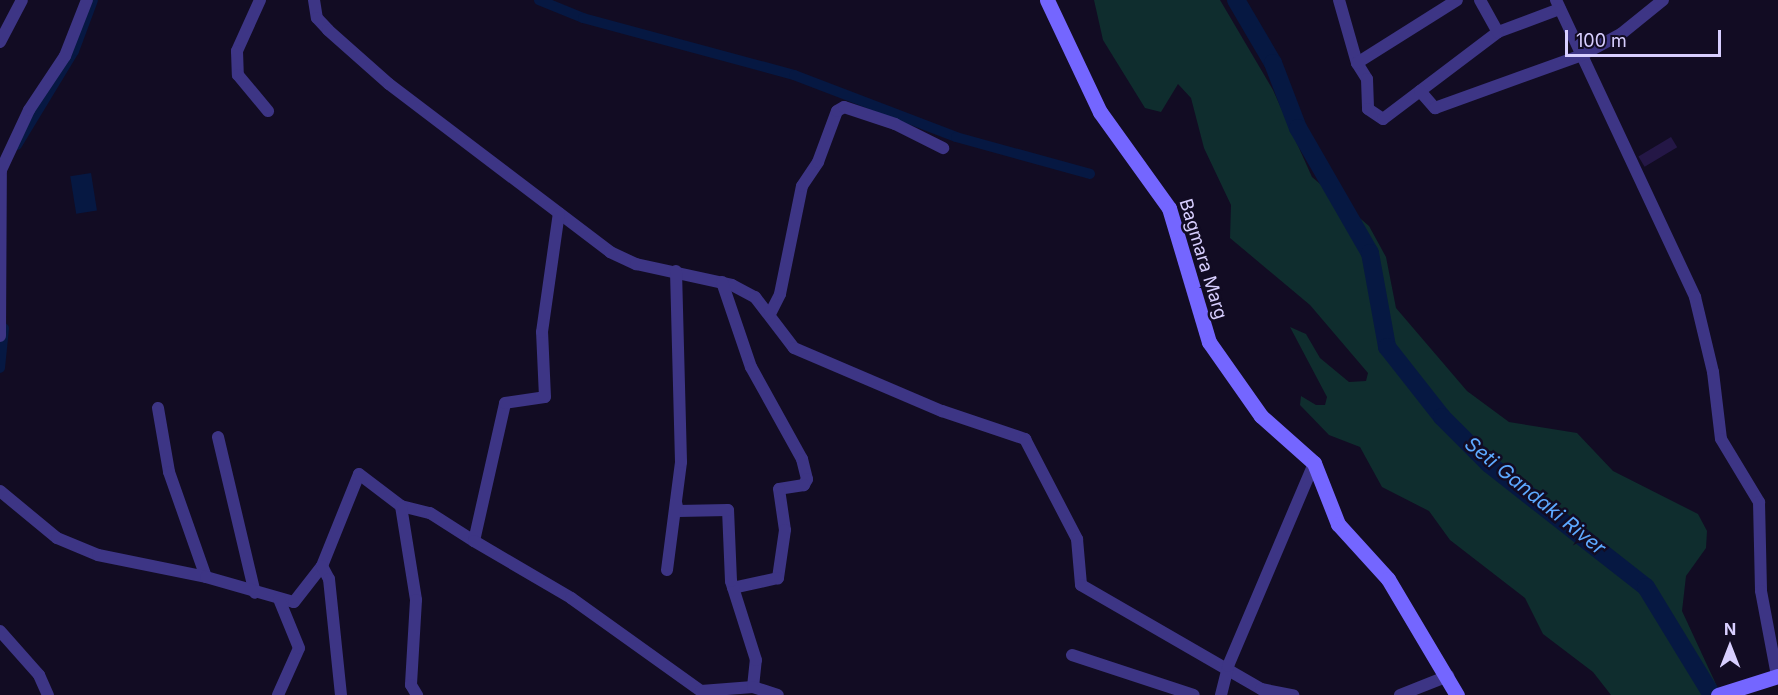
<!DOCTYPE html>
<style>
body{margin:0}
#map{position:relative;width:1778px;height:695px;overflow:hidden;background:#120c23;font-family:Inter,sans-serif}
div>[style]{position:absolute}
.green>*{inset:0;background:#0f2d2e}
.water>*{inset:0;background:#061842;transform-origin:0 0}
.canal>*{height:10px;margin:-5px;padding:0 5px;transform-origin:5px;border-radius:5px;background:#061842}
.river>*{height:18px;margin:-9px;padding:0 9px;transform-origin:9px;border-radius:9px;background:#061842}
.building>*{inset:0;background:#241746;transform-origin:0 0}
.street>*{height:12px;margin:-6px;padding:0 6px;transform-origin:6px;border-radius:6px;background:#3d3585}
.secondary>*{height:15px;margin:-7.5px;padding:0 7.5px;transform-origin:7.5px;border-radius:7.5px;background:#7466ff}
span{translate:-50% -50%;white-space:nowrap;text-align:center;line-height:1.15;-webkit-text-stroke:5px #120c23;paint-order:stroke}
.street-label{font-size:18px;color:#d8cfff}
.water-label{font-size:20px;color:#5da9ff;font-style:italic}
.north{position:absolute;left:1700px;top:617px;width:60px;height:60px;-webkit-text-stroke:4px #120c23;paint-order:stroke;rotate:0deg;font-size:16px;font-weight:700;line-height:24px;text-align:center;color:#d8cfff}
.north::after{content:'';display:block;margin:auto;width:21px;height:27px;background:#d8cfff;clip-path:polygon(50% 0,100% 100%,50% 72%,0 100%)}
.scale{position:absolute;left:1565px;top:30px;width:156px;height:27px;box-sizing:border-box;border:3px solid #d8cfff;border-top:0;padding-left:8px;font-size:18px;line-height:21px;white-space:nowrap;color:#d8cfff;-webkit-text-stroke:4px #120c23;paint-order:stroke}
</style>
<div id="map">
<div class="green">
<div style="clip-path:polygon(1094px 0,1220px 0,1273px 90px,1312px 177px,1369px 226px,1386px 257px,1396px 308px,1467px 391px,1509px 422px,1577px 433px,1613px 471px,1698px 514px,1707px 531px,1706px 548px,1686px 576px,1682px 611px,1721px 695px,1611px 695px,1593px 672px,1543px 634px,1525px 598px,1450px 540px,1429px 511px,1382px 487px,1360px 447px,1329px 435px,1300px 405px,1301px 396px,1316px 405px,1325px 405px,1327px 397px,1290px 327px,1306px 334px,1320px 358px,1349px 382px,1366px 381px,1368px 373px,1310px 305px,1230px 238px,1231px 205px,1204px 148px,1191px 98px,1178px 84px,1161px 112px,1145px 108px,1103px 40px)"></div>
</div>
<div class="water">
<div style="left:91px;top:173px;width:38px;height:21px;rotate:81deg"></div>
</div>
<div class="canal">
<div style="left:539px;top:0;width:48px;rotate:22.2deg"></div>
<div style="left:583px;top:18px;width:219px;rotate:15.1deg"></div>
<div style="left:794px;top:75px;width:173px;rotate:20.9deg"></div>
<div style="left:956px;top:137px;width:139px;rotate:15.4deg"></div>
<div style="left:17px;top:145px;width:110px;rotate:-58.8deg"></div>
<div style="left:74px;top:51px;width:54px;rotate:-69.6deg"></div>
<div style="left:0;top:368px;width:40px;rotate:-84.3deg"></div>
</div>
<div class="river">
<div style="left:1236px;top:0;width:73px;rotate:59.6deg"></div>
<div style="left:1273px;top:63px;width:70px;rotate:69deg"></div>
<div style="left:1298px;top:128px;width:144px;rotate:60.1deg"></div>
<div style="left:1370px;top:253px;width:96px;rotate:79.7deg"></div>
<div style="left:1387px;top:347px;width:89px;rotate:51.8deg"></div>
<div style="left:1442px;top:417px;width:66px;rotate:45deg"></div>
<div style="left:1489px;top:464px;width:199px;rotate:38.1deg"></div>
<div style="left:1646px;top:587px;width:127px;rotate:58.6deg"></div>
</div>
<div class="building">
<div style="left:1671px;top:137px;width:12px;height:38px;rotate:59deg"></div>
</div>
<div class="street">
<div style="left:260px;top:0;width:56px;rotate:114.3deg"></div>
<div style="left:237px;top:51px;width:24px;rotate:88deg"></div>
<div style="left:238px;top:75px;width:47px;rotate:50.2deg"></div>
<div style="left:314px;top:0;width:18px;rotate:81deg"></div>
<div style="left:317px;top:18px;width:16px;rotate:47deg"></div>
<div style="left:328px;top:30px;width:81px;rotate:41.5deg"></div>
<div style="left:389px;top:84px;width:278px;rotate:37.2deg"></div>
<div style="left:610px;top:252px;width:29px;rotate:25deg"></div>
<div style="left:636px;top:264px;width:98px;rotate:12.3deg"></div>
<div style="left:732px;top:285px;width:26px;rotate:28deg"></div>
<div style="left:755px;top:297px;width:64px;rotate:52.6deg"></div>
<div style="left:794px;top:348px;width:161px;rotate:23.1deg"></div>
<div style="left:942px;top:411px;width:88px;rotate:18.6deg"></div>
<div style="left:1025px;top:439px;width:113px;rotate:62.5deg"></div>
<div style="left:1077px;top:539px;width:46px;rotate:85deg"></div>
<div style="left:1081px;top:585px;width:208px;rotate:30deg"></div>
<div style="left:1261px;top:689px;width:33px;rotate:11deg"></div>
<div style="left:1339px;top:0;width:66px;rotate:74.1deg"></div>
<div style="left:1357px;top:63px;width:19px;rotate:58deg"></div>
<div style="left:1367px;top:79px;width:30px;rotate:88deg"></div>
<div style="left:1368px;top:109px;width:18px;rotate:34deg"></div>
<div style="left:1383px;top:119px;width:144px;rotate:-37.1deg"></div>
<div style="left:1498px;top:32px;width:66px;rotate:-20.4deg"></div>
<div style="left:1480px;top:0;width:37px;rotate:61deg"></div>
<div style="left:1556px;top:0;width:328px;rotate:64.9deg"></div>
<div style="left:1695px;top:297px;width:77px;rotate:76.5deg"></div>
<div style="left:1713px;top:372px;width:67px;rotate:83.2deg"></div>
<div style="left:1721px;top:439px;width:74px;rotate:58.9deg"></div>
<div style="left:1759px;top:502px;width:89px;rotate:88.7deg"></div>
<div style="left:1761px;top:591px;width:86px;rotate:79.3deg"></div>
<div style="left:0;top:42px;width:47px;rotate:-62.4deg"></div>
<div style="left:1357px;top:63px;width:118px;rotate:-32.2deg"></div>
<div style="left:1420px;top:91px;width:23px;rotate:49deg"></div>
<div style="left:1435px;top:108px;width:156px;rotate:-19.8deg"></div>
<div style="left:1582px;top:55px;width:44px;rotate:-28.3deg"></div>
<div style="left:1621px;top:34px;width:54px;rotate:-39deg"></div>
<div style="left:722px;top:282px;width:90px;rotate:71.2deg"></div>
<div style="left:751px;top:367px;width:105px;rotate:61deg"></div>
<div style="left:802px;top:459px;width:21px;rotate:76deg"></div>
<div style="left:807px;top:479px;width:7px;rotate:117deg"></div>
<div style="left:804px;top:485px;width:25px;rotate:171deg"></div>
<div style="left:779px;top:489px;width:41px;rotate:81.7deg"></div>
<div style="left:785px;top:530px;width:49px;rotate:98.3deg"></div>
<div style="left:778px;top:578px;width:46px;rotate:167.5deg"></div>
<div style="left:770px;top:314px;width:22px;rotate:-63deg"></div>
<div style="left:780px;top:294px;width:110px;rotate:-78.5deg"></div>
<div style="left:802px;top:186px;width:29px;rotate:-56deg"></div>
<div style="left:818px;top:162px;width:54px;rotate:-69.6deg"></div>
<div style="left:837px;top:111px;width:8px;rotate:-30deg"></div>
<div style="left:844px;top:107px;width:54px;rotate:18.4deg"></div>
<div style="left:895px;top:124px;width:54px;rotate:26.6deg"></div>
<div style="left:0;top:336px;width:166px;rotate:-89.7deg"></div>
<div style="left:1px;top:170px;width:66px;rotate:-65deg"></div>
<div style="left:29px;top:110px;width:65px;rotate:-56.3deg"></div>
<div style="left:65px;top:56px;width:60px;rotate:-68.6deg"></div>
<div style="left:158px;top:408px;width:65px;rotate:80.2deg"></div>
<div style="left:169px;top:472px;width:111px;rotate:70.6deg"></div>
<div style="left:218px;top:437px;width:160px;rotate:76.7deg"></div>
<div style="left:0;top:491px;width:74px;rotate:39.5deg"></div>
<div style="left:57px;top:538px;width:44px;rotate:22.5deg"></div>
<div style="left:98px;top:555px;width:110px;rotate:11.5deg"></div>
<div style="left:206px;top:577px;width:91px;rotate:15.9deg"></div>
<div style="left:294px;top:602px;width:46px;rotate:-52.1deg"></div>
<div style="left:322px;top:566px;width:99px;rotate:-68.1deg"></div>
<div style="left:359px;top:474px;width:53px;rotate:37.3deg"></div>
<div style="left:401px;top:506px;width:30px;rotate:14deg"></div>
<div style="left:430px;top:513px;width:52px;rotate:32.5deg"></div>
<div style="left:474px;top:541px;width:141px;rotate:-77.3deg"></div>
<div style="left:505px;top:403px;width:40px;rotate:-8.5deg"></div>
<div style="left:545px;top:397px;width:65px;rotate:-92.6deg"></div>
<div style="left:542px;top:332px;width:120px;rotate:-81.9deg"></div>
<div style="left:401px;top:506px;width:95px;rotate:80.9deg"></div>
<div style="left:416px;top:600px;width:85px;rotate:93.4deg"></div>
<div style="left:411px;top:685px;width:12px;rotate:59deg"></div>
<div style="left:474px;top:541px;width:113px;rotate:30.4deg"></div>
<div style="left:571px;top:598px;width:160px;rotate:35.6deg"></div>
<div style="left:701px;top:691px;width:52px;rotate:-4.4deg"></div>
<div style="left:753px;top:687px;width:27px;rotate:-84deg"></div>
<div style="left:756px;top:660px;width:83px;rotate:-107.6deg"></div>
<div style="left:731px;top:581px;width:71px;rotate:-92.4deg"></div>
<div style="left:728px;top:510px;width:50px;rotate:178.9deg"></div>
<div style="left:678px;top:511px;width:9px;rotate:-103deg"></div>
<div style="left:322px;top:566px;width:15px;rotate:62deg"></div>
<div style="left:329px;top:579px;width:117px;rotate:84.1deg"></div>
<div style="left:667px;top:570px;width:109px;rotate:-82.6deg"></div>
<div style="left:681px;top:462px;width:191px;rotate:-91.5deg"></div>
<div style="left:0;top:631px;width:59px;rotate:48.4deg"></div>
<div style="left:39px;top:675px;width:22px;rotate:66deg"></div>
<div style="left:1072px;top:655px;width:128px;rotate:18.2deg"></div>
<div style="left:753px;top:687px;width:26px;rotate:18deg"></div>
<div style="left:278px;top:695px;width:51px;rotate:-65.9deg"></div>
<div style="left:299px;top:648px;width:53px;rotate:-112.2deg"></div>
<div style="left:1221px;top:695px;width:30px;rotate:-76deg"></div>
<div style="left:1228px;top:666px;width:220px;rotate:-67deg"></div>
<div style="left:1400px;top:695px;width:52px;rotate:-21.6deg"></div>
</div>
<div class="secondary">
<div style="left:1047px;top:0;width:124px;rotate:64.7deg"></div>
<div style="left:1100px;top:112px;width:118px;rotate:54.3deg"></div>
<div style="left:1169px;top:208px;width:140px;rotate:73.4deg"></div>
<div style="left:1209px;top:342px;width:90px;rotate:54.9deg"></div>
<div style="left:1261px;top:416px;width:71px;rotate:41.6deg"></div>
<div style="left:1314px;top:463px;width:66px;rotate:68.5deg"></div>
<div style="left:1338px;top:524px;width:74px;rotate:47.7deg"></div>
<div style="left:1388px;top:579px;width:135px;rotate:59.3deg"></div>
<div style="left:1718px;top:695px;width:63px;rotate:-17.6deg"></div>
</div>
<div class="street-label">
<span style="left:1203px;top:259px;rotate:73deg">Bagmara Marg</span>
</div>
<div class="water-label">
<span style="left:1535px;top:496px;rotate:39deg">Seti Gandaki River</span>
</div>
<div class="north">N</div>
<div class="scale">100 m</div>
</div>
